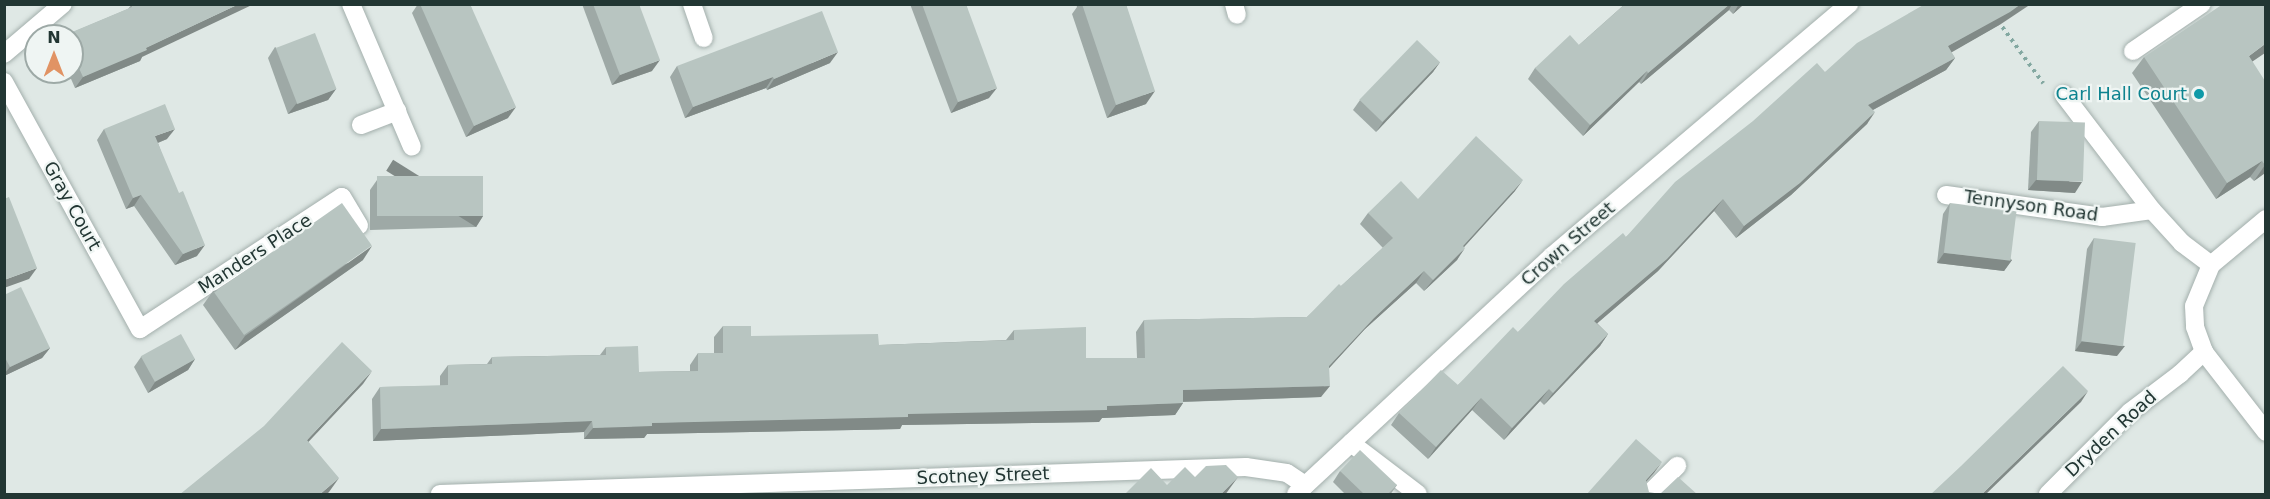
<!DOCTYPE html>
<style>
body{margin:0}
#map{position:relative;width:2270px;height:499px;overflow:hidden;background:#dfe8e5;font-family:"DejaVu Sans",sans-serif}
div>[style]{position:absolute}
.path>*{height:4px;margin-top:-2px;transform-origin:0;background:repeating-linear-gradient(90deg,#83a8a1 0 3px,transparent 0 7.5px)}
.roads{filter:drop-shadow(0 0 2px #a3afac) drop-shadow(0 0 2px #a3afac)}
.service>*{height:18px;margin:-9px;padding:0 9px;transform-origin:9px;border-radius:9px;background:#fff}
.minor>*{height:18px;margin:-9px;padding:0 9px;transform-origin:9px;border-radius:9px;background:#fff}
.wall>*{inset:0;background:#9ea9a6}
.shaded-wall>*{inset:0;background:#818a87;transform-origin:0 0}
.building>*{inset:0;background:#b8c5c1;transform-origin:0 0}
.dots>*{width:16px;height:16px;translate:-50% -50%;box-sizing:border-box;border:3px solid #eff5f3;border-radius:50%}
span{translate:-50% -50%;white-space:nowrap;text-align:center;line-height:1.15;-webkit-text-stroke:4.5px #eff5f3;paint-order:stroke}
.culture-label{font-size:18px;color:#0d838f}
.right{translate:-100% -50%;text-align:right}
.street-label{font-size:18px;color:#223633}
.frame{position:absolute;inset:0;border:6px solid #223633;pointer-events:none}
.north{position:absolute;left:24px;top:24px;width:60px;height:60px;box-sizing:border-box;background:#eff5f3;border:2px solid #9da9a6;border-radius:50%;rotate:0deg;font-size:16px;font-weight:700;line-height:24px;text-align:center;color:#223633}
.north::after{content:'';display:block;margin:auto;width:21px;height:27px;background:#e19364;clip-path:polygon(50% 0,100% 100%,50% 72%,0 100%)}
</style>
<div id="map">
<div class="path">
<div style="left:1998px;top:21px;width:77px;rotate:54deg"></div>
</div>
<div class="roads">
<div class="service">
<div style="left:1351px;top:443px;width:84px;rotate:37.3deg"></div>
<div style="left:1649px;top:494px;width:40px;rotate:-45deg"></div>
</div>
<div class="minor">
<div style="left:351px;top:4px;width:155px;rotate:66.9deg"></div>
<div style="left:692px;top:4px;width:36px;rotate:71deg"></div>
<div style="left:1234px;top:4px;width:11px;rotate:75deg"></div>
<div style="left:2133px;top:51px;width:83px;rotate:-34.3deg"></div>
<div style="left:4px;top:54px;width:77px;rotate:-40.3deg"></div>
<div style="left:4px;top:82px;width:282px;rotate:61.2deg"></div>
<div style="left:140px;top:329px;width:241px;rotate:-33.2deg"></div>
<div style="left:342px;top:197px;width:33px;rotate:59deg"></div>
<div style="left:2064px;top:95px;width:145px;rotate:52.6deg"></div>
<div style="left:2152px;top:210px;width:45px;rotate:47.7deg"></div>
<div style="left:2182px;top:243px;width:36px;rotate:37deg"></div>
<div style="left:361px;top:125px;width:39px;rotate:-21deg"></div>
<div style="left:1946px;top:195px;width:158px;rotate:8deg"></div>
<div style="left:2102px;top:217px;width:50px;rotate:-8deg"></div>
<div style="left:2266px;top:219px;width:72px;rotate:140.1deg"></div>
<div style="left:2211px;top:265px;width:44px;rotate:112.5deg"></div>
<div style="left:2194px;top:306px;width:21px;rotate:87deg"></div>
<div style="left:2195px;top:327px;width:27px;rotate:70deg"></div>
<div style="left:2204px;top:352px;width:101px;rotate:52.2deg"></div>
<div style="left:440px;top:494px;width:806px;rotate:-1.92deg"></div>
<div style="left:1246px;top:467px;width:41px;rotate:8.3deg"></div>
<div style="left:1287px;top:473px;width:22px;rotate:34deg"></div>
<div style="left:1296px;top:494px;width:350px;rotate:-42.9deg"></div>
<div style="left:1552px;top:256px;width:390px;rotate:-40.3deg"></div>
<div style="left:2048px;top:494px;width:116px;rotate:-45deg"></div>
<div style="left:2130px;top:412px;width:63px;rotate:-37.2deg"></div>
<div style="left:2180px;top:374px;width:33px;rotate:-43deg"></div>
</div>
</div>
<div class="wall">
<div style="clip-path:polygon(132px 4px,142px 57px,140px 61px,75px 88px,68px 72px,72px 72px,72px 36px,64px 36px,128px 9px)"></div>
<div style="clip-path:polygon(418px 4px,470px 4px,508px 118px,466px 137px,412px 13px)"></div>
<div style="clip-path:polygon(582px 4px,639px 4px,652px 71px,612px 85px)"></div>
<div style="clip-path:polygon(910px 4px,966px 4px,989px 98px,951px 113px)"></div>
<div style="clip-path:polygon(1076px 4px,1126px 4px,1146px 104px,1107px 118px,1072px 14px,1077px 7px)"></div>
<div style="clip-path:polygon(1625px 4px,1744px 4px,1733px 14px,1729px 10px,1641px 84px,1639px 82px,1583px 136px,1528px 79px,1535px 68px,1579px 45px)"></div>
<div style="clip-path:polygon(2001px 24px,1951px 52px,1955px 58px,1946px 70px,1873px 110px,1867px 124px,1791px 195px,1736px 238px,1714px 211px,1658px 271px,1597px 323px,1608px 334px,1600px 346px,1544px 405px,1540px 401px,1504px 440px,1472px 410px,1428px 459px,1391px 425px,1399px 413px,1458px 385px,1626px 237px,1825px 72px)"></div>
<div style="clip-path:polygon(275px 47px,336px 89px,328px 100px,288px 114px,268px 58px)"></div>
<div style="clip-path:polygon(2144px 57px,2253px 62px,2265px 173px,2254px 181px,2250px 177px,2216px 199px,2132px 73px)"></div>
<div style="clip-path:polygon(1440px 62px,1433px 72px,1376px 132px,1353px 110px,1360px 100px)"></div>
<div style="clip-path:polygon(830px 63px,767px 90px,766px 88px,685px 118px,670px 77px,677px 66px)"></div>
<div style="clip-path:polygon(2039px 121px,2075px 193px,2028px 190px,2031px 132px)"></div>
<div style="clip-path:polygon(104px 129px,167px 139px,158px 143px,197px 256px,175px 265px,134px 206px,126px 209px,97px 140px)"></div>
<div style="clip-path:polygon(377px 180px,483px 216px,476px 227px,370px 230px,370px 190px)"></div>
<div style="clip-path:polygon(1515px 191px,1464px 247px,1457px 260px,1424px 291px,1416px 283px,1365px 329px,1329px 368px,1321px 397px,1183px 402px,1183px 403px,1175px 415px,1102px 418px,1099px 422px,902px 425px,900px 429px,647px 434px,644px 438px,584px 439px,584px 432px,373px 441px,372px 399px,380px 387px,440px 386px,440px 376px,448px 365px,487px 364px,492px 357px,600px 355px,606px 347px,639px 372px,690px 371px,690px 365px,698px 353px,714px 353px,714px 337px,723px 326px,751px 336px,879px 345px,1006px 340px,1014px 330px,1086px 358px,1137px 358px,1136px 332px,1144px 320px,1307px 317px,1383px 248px,1360px 224px,1368px 213px,1418px 199px)"></div>
<div style="clip-path:polygon(1950px 203px,2012px 260px,2004px 271px,1937px 263px,1943px 214px)"></div>
<div style="clip-path:polygon(2094px 238px,2117px 356px,2075px 351px,2087px 249px)"></div>
<div style="clip-path:polygon(363px 260px,235px 350px,203px 305px,213px 291px)"></div>
<div style="clip-path:polygon(4px 295px,50px 348px,42px 358px,4px 376px)"></div>
<div style="clip-path:polygon(141px 357px,195px 359px,188px 370px,148px 393px,134px 367px)"></div>
<div style="clip-path:polygon(1340px 471px,1397px 485px,1390px 495px,1346px 495px,1333px 482px)"></div>
</div>
<div class="shaded-wall">
<div style="clip-path:polygon(239px 4px,254px 4px,142px 57px,140px 61px,75px 88px,83px 77px)"></div>
<div style="clip-path:polygon(1730px 4px,1732px 4px,1729px 10px,1641px 84px,1648px 73px)"></div>
<div style="clip-path:polygon(1739px 4px,1744px 4px,1733px 14px)"></div>
<div style="clip-path:polygon(2021px 4px,2031px 4px,2001px 24px,1940px 59px,1948px 46px)"></div>
<div style="clip-path:polygon(2265px 44px,2265px 53px,2237px 72px,2249px 56px)"></div>
<div style="clip-path:polygon(838px 52px,830px 63px,767px 90px,774px 79px)"></div>
<div style="clip-path:polygon(1955px 58px,1946px 70px,1860px 117px,1868px 105px)"></div>
<div style="clip-path:polygon(660px 60px,652px 71px,612px 85px,620px 75px)"></div>
<div style="clip-path:polygon(1440px 62px,1433px 72px,1376px 132px,1383px 122px)"></div>
<div style="clip-path:polygon(1647px 71px,1639px 82px,1583px 136px,1590px 125px)"></div>
<div style="clip-path:polygon(773px 77px,766px 88px,685px 118px,693px 107px)"></div>
<div style="clip-path:polygon(997px 88px,989px 98px,951px 113px,958px 102px)"></div>
<div style="clip-path:polygon(336px 89px,328px 100px,288px 114px,296px 104px)"></div>
<div style="clip-path:polygon(1155px 91px,1146px 104px,1107px 118px,1116px 105px)"></div>
<div style="clip-path:polygon(516px 107px,508px 118px,466px 137px,474px 126px)"></div>
<div style="clip-path:polygon(1875px 112px,1867px 124px,1791px 195px,1736px 238px,1744px 226px)"></div>
<div style="clip-path:polygon(175px 129px,167px 139px,147px 147px,155px 136px)"></div>
<div style="clip-path:polygon(2262px 161px,2250px 177px,2216px 199px,2227px 183px)"></div>
<div style="clip-path:polygon(2265px 165px,2265px 173px,2254px 181px)"></div>
<div style="clip-path:polygon(1523px 180px,1515px 191px,1454px 258px,1463px 246px)"></div>
<div style="clip-path:polygon(2036px 180px,2082px 182px,2075px 193px,2028px 190px)"></div>
<div style="clip-path:polygon(141px 195px,134px 206px,126px 209px,133px 198px)"></div>
<div style="clip-path:polygon(1723px 199px,1714px 211px,1658px 271px,1586px 333px,1594px 321px)"></div>
<div style="left:483px;top:216px;width:13px;height:106px;rotate:122deg"></div>
<div style="clip-path:polygon(205px 245px,197px 256px,175px 265px,183px 254px)"></div>
<div style="clip-path:polygon(372px 246px,363px 260px,235px 350px,245px 336px)"></div>
<div style="clip-path:polygon(1465px 248px,1457px 260px,1424px 291px,1433px 280px)"></div>
<div style="clip-path:polygon(1944px 253px,2012px 260px,2004px 271px,1937px 263px)"></div>
<div style="clip-path:polygon(37px 268px,29px 279px,4px 288px,4px 280px)"></div>
<div style="clip-path:polygon(1424px 271px,1416px 283px,1365px 329px,1321px 377px,1329px 366px,1374px 318px)"></div>
<div style="clip-path:polygon(1608px 334px,1600px 346px,1544px 405px,1553px 393px)"></div>
<div style="clip-path:polygon(2082px 341px,2125px 346px,2117px 356px,2075px 351px)"></div>
<div style="clip-path:polygon(50px 348px,42px 358px,4px 376px,4px 374px,10px 367px)"></div>
<div style="clip-path:polygon(195px 359px,188px 370px,148px 393px,155px 382px)"></div>
<div style="clip-path:polygon(372px 371px,363px 384px,298px 453px,307px 440px)"></div>
<div style="clip-path:polygon(1330px 386px,1321px 397px,1175px 402px,1183px 390px)"></div>
<div style="clip-path:polygon(1549px 389px,1540px 401px,1504px 440px,1512px 428px)"></div>
<div style="clip-path:polygon(2088px 391px,2081px 402px,1985px 495px,1981px 495px)"></div>
<div style="clip-path:polygon(1481px 398px,1472px 410px,1428px 459px,1436px 447px)"></div>
<div style="clip-path:polygon(1183px 403px,1175px 415px,1102px 418px,1099px 422px,902px 425px,900px 429px,647px 434px,644px 438px,584px 439px,593px 428px,652px 423px)"></div>
<div style="clip-path:polygon(592px 421px,584px 432px,373px 441px,381px 429px)"></div>
<div style="clip-path:polygon(1662px 462px,1654px 473px,1638px 491px,1646px 480px)"></div>
<div style="clip-path:polygon(1238px 477px,1225px 495px,1220px 495px)"></div>
<div style="clip-path:polygon(339px 478px,329px 492px,326px 495px,319px 495px)"></div>
</div>
<div class="building">
<div style="clip-path:polygon(239px 4px,146px 48px,147px 50px,83px 77px,72px 53px,72px 36px,65px 35px,132px 7px,132px 4px)"></div>
<div style="clip-path:polygon(420px 4px,470px 4px,516px 107px,474px 126px)"></div>
<div style="clip-path:polygon(593px 4px,639px 4px,660px 60px,620px 75px)"></div>
<div style="clip-path:polygon(922px 4px,966px 4px,997px 88px,958px 102px)"></div>
<div style="clip-path:polygon(1082px 4px,1126px 4px,1155px 91px,1116px 105px)"></div>
<div style="clip-path:polygon(1625px 4px,1730px 4px,1648px 73px,1647px 71px,1590px 125px,1535px 68px,1570px 35px,1579px 45px)"></div>
<div style="clip-path:polygon(1925px 4px,2021px 4px,2010px 12px,1948px 46px,1955px 58px,1868px 105px,1875px 112px,1800px 183px,1744px 226px,1723px 199px,1667px 259px,1594px 321px,1608px 334px,1553px 393px,1549px 389px,1512px 428px,1481px 398px,1436px 447px,1399px 413px,1441px 370px,1458px 385px,1513px 327px,1518px 332px,1564px 284px,1623px 233px,1626px 237px,1675px 182px,1753px 121px,1817px 63px,1825px 72px,1857px 43px)"></div>
<div style="clip-path:polygon(2223px 4px,2265px 4px,2265px 44px,2249px 56px,2265px 81px,2265px 165px,2262px 161px,2227px 183px,2144px 57px)"></div>
<div style="clip-path:polygon(822px 11px,838px 52px,774px 79px,773px 77px,693px 107px,677px 66px)"></div>
<div style="left:315px;top:33px;width:60px;height:42px;rotate:69deg"></div>
<div style="left:1417px;top:40px;width:32px;height:83px;rotate:44deg"></div>
<div style="clip-path:polygon(165px 104px,175px 129px,155px 136px,179px 193px,183px 191px,205px 245px,183px 254px,141px 195px,133px 198px,104px 129px)"></div>
<div style="left:2039px;top:121px;width:46px;height:59px;rotate:2deg"></div>
<div style="clip-path:polygon(1476px 136px,1523px 180px,1463px 246px,1465px 248px,1433px 280px,1424px 271px,1374px 318px,1329px 366px,1330px 386px,1183px 390px,1183px 403px,1107px 406px,1107px 410px,908px 414px,908px 417px,652px 423px,652px 426px,593px 428px,592px 421px,381px 429px,380px 387px,448px 385px,448px 365px,492px 364px,492px 357px,606px 355px,606px 347px,638px 346px,639px 372px,698px 371px,698px 353px,723px 353px,723px 326px,751px 326px,751px 336px,878px 334px,879px 345px,1014px 340px,1014px 330px,1086px 327px,1086px 358px,1145px 358px,1144px 320px,1307px 317px,1339px 284px,1341px 286px,1393px 238px,1368px 213px,1401px 181px,1418px 199px)"></div>
<div style="left:483px;top:176px;width:40px;height:106px;rotate:90deg"></div>
<div style="clip-path:polygon(9px 197px,37px 268px,4px 280px,4px 199px)"></div>
<div style="left:342px;top:203px;width:52px;height:156px;rotate:55deg"></div>
<div style="left:1950px;top:203px;width:67px;height:50px;rotate:7deg"></div>
<div style="left:2094px;top:238px;width:42px;height:104px;rotate:7deg"></div>
<div style="clip-path:polygon(21px 287px,50px 348px,10px 367px,4px 356px,4px 295px)"></div>
<div style="left:181px;top:334px;width:29px;height:46px;rotate:61deg"></div>
<div style="clip-path:polygon(342px 342px,372px 371px,307px 440px,339px 478px,319px 495px,179px 495px,264px 426px)"></div>
<div style="clip-path:polygon(2063px 366px,2088px 391px,1981px 495px,1930px 495px,1961px 466px)"></div>
<div style="clip-path:polygon(1636px 439px,1662px 462px,1646px 480px,1649px 492px,1660px 494px,1678px 477px,1698px 495px,1586px 495px)"></div>
<div style="clip-path:polygon(1360px 450px,1397px 485px,1387px 495px,1365px 495px,1340px 471px)"></div>
<div style="clip-path:polygon(1226px 465px,1238px 477px,1220px 495px,1124px 495px,1151px 468px,1167px 485px,1185px 467px,1195px 477px,1206px 466px)"></div>
<div style="clip-path:polygon(903px 493px,903px 495px,851px 495px,851px 494px)"></div>
</div>
<div class="dots">
<div style="left:2199px;top:94px;background:#0f9aa8"></div>
</div>
<div class="culture-label">
<span class="right" style="left:2187px;top:94px">Carl Hall Court</span>
</div>
<div class="street-label">
<span style="left:72px;top:206px;rotate:61deg">Gray Court</span>
<span style="left:2031px;top:206px;rotate:8deg">Tennyson Road</span>
<span style="left:1568px;top:244px;rotate:-41deg">Crown Street</span>
<span style="left:255px;top:254px;rotate:-33deg">Manders Place</span>
<span style="left:2111px;top:434px;rotate:-43deg">Dryden Road</span>
<span style="left:983px;top:476px;rotate:-2deg">Scotney Street</span>
</div>
<div class="frame"></div>
<div class="north">N</div>
</div>
